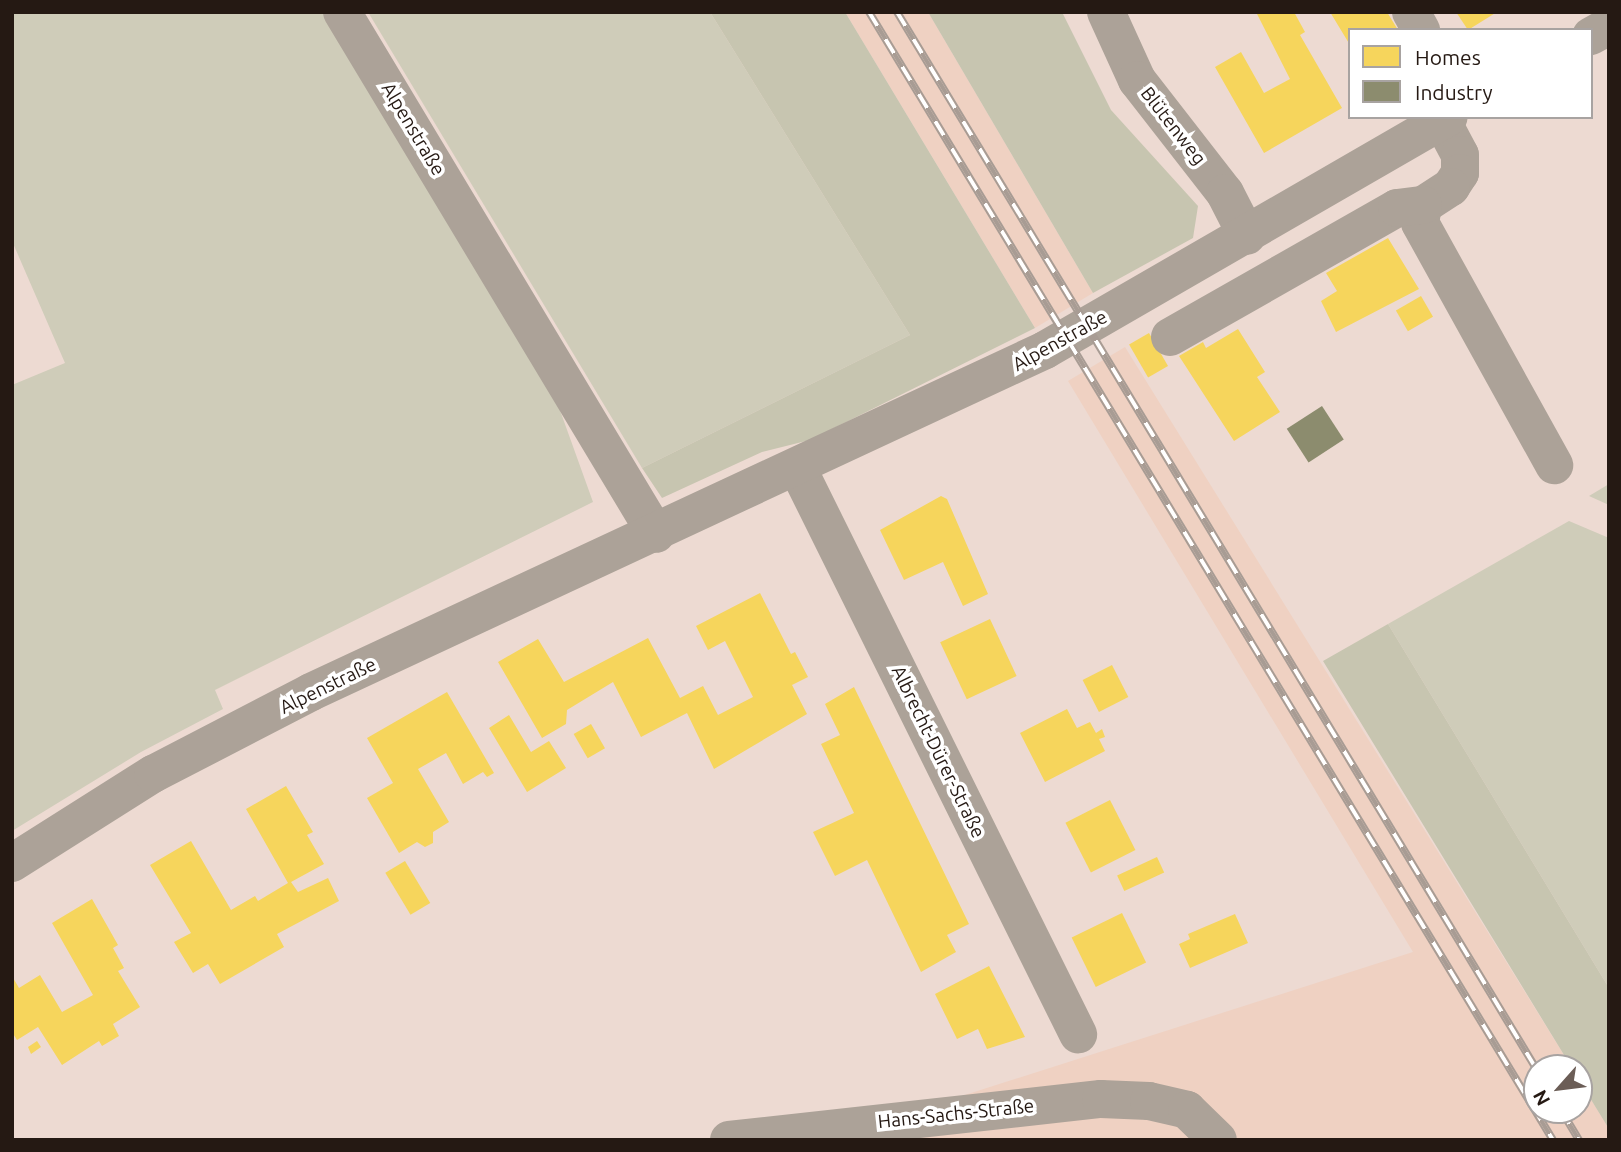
<!DOCTYPE html>
<meta charset="utf-8">
<style>
body{margin:0}
#map{position:relative;width:1621px;height:1152px;overflow:hidden;background:#eddad2;font-family:Ubuntu,sans-serif}
div>[style]{position:absolute}
.built>*{inset:0;background:#efd1c2}
.green>*{inset:0;background:#cfccb9}
.forest>*{inset:0;background:#c7c5b0}
.homes>*{inset:0;background:#f6d55c;transform-origin:0 0}
.industry>*{inset:0;background:#8c8c6e;transform-origin:0 0}
.minor>*{height:38px;margin:-19px;padding:0 19px;transform-origin:19px;border-radius:19px;background:#aca298}
.rail>*{height:8px;margin-top:-4px;transform-origin:0;background:repeating-linear-gradient(90deg,#fff 0 16px,#a89c94 0 32px);box-sizing:border-box;border-block:2px solid #a89c94}
span{translate:-50% -50%;white-space:nowrap;text-align:center;line-height:1.15;-webkit-text-stroke:7px #fff;paint-order:stroke}
.street-label{font-size:19px;color:#251913}
.frame{position:absolute;inset:0;border:14px solid #251913;pointer-events:none}
.legend{position:absolute;left:1348px;top:28px;width:245px;height:91px;box-sizing:border-box;background:#fff;border:2px solid #a8a3a1;margin:0;padding:9px 12px;list-style:none;font-size:21px;color:#251913}
.legend li{display:flex;align-items:center;gap:14px;height:35px}
.legend b{width:35px;border:2px solid #a8a3a1}
.north{position:absolute;left:1523px;top:1054px;width:70px;height:70px;box-sizing:border-box;background:#fff;border:2px solid #a8a3a1;border-radius:50%;rotate:242deg;font-size:19px;font-weight:700;line-height:28px;text-align:center;color:#251913}
.north::after{content:'';display:block;margin:auto;width:24px;height:32px;background:#6b5d56;clip-path:polygon(50% 0,100% 100%,50% 72%,0 100%)}
</style>
<div id="map">
<div class="built">
<div style="clip-path:polygon(845px 12px,928px 12px,1093px 293px,1035px 328px)"></div>
<div style="clip-path:polygon(1125px 347px,1572px 1068px,1537px 1068px,1537px 1110px,1579px 1110px,1579px 1080px,1609px 1129px,1609px 1140px,824px 1140px,1413px 952px,1068px 381px)"></div>
</div>
<div class="green">
<div style="clip-path:polygon(12px 12px,322px 12px,557px 402px,593px 502px,215px 690px,223px 709px,141px 752px,12px 831px,12px 385px,65px 363px,12px 241px)"></div>
<div style="clip-path:polygon(368px 12px,710px 12px,910px 335px,642px 468px)"></div>
<div style="clip-path:polygon(1609px 484px,1609px 505px,1589px 496px)"></div>
<div style="clip-path:polygon(1569px 521px,1609px 538px,1609px 988px,1388px 624px)"></div>
</div>
<div class="forest">
<div style="clip-path:polygon(710px 12px,845px 12px,1035px 328px,810px 440px,762px 452px,662px 498px,642px 468px,910px 335px)"></div>
<div style="clip-path:polygon(928px 12px,1062px 12px,1111px 110px,1198px 206px,1193px 238px,1093px 293px)"></div>
<div style="clip-path:polygon(1388px 624px,1609px 988px,1609px 1129px,1579px 1080px,1579px 1068px,1572px 1068px,1323px 661px)"></div>
</div>
<div class="homes">
<div style="clip-path:polygon(1256px 12px,1294px 12px,1305px 32px,1300px 35px,1342px 108px,1264px 153px,1215px 67px,1241px 52px,1264px 93px,1290px 79px)"></div>
<div style="clip-path:polygon(1330px 12px,1387px 12px,1398px 30px,1350px 30px,1350px 45px)"></div>
<div style="clip-path:polygon(1456px 12px,1497px 12px,1468px 30px)"></div>
<div style="clip-path:polygon(1388px 238px,1419px 289px,1336px 332px,1321px 301px,1337px 291px,1326px 273px)"></div>
<div style="left:1421px;top:296px;width:24px;height:29px;rotate:60deg"></div>
<div style="clip-path:polygon(1238px 329px,1265px 372px,1257px 377px,1280px 412px,1234px 441px,1179px 356px,1203px 342px,1206px 348px)"></div>
<div style="left:1149px;top:333px;width:38px;height:23px;rotate:60deg"></div>
<div style="clip-path:polygon(941px 496px,947px 499px,988px 594px,963px 606px,943px 562px,904px 580px,880px 530px)"></div>
<div style="clip-path:polygon(760px 593px,791px 654px,795px 652px,808px 677px,792px 685px,807px 714px,714px 769px,687px 713px,641px 737px,613px 682px,567px 710px,566px 724px,542px 738px,498px 662px,538px 639px,564px 682px,648px 638px,680px 698px,703px 686px,718px 715px,753px 697px,725px 641px,708px 650px,696px 626px)"></div>
<div style="left:990px;top:619px;width:63px;height:55px;rotate:65deg"></div>
<div style="left:1112px;top:665px;width:36px;height:33px;rotate:63deg"></div>
<div style="clip-path:polygon(854px 687px,969px 924px,947px 935px,956px 952px,921px 972px,867px 860px,835px 876px,813px 832px,854px 813px,821px 744px,840px 735px,825px 704px)"></div>
<div style="clip-path:polygon(447px 692px,494px 773px,487px 777px,483px 772px,463px 784px,446px 753px,418px 769px,449px 822px,433px 832px,433px 843px,425px 847px,417px 842px,399px 853px,367px 798px,393px 783px,367px 738px)"></div>
<div style="clip-path:polygon(1067px 709px,1077px 728px,1090px 722px,1096px 733px,1102px 729px,1105px 737px,1099px 739px,1105px 751px,1045px 782px,1020px 733px)"></div>
<div style="clip-path:polygon(509px 715px,531px 752px,549px 741px,566px 768px,527px 792px,489px 728px)"></div>
<div style="left:591px;top:724px;width:28px;height:20px;rotate:60deg"></div>
<div style="clip-path:polygon(286px 786px,313px 832px,307px 835px,324px 864px,291px 882px,298px 892px,328px 878px,339px 901px,277px 934px,284px 947px,220px 984px,208px 964px,193px 973px,174px 942px,191px 933px,150px 865px,191px 841px,231px 910px,255px 896px,258px 901px,288px 883px,246px 809px)"></div>
<div style="left:1110px;top:800px;width:56px;height:50px;rotate:63deg"></div>
<div style="left:1157px;top:857px;width:17px;height:44px;rotate:65deg"></div>
<div style="left:405px;top:861px;width:49px;height:23px;rotate:59deg"></div>
<div style="clip-path:polygon(92px 899px,118px 945px,113px 948px,124px 968px,118px 971px,140px 1007px,113px 1024px,119px 1036px,102px 1046px,99px 1041px,62px 1065px,38px 1027px,17px 1040px,12px 1032px,12px 976px,19px 988px,40px 975px,62px 1012px,93px 995px,52px 923px)"></div>
<div style="left:1122px;top:913px;width:55px;height:56px;rotate:64deg"></div>
<div style="clip-path:polygon(1235px 914px,1248px 943px,1190px 968px,1179px 944px,1190px 939px,1188px 934px)"></div>
<div style="clip-path:polygon(989px 966px,1025px 1037px,987px 1049px,978px 1029px,957px 1039px,935px 994px)"></div>
<div style="clip-path:polygon(37px 1041px,41px 1047px,31px 1054px,28px 1047px)"></div>
</div>
<div class="industry">
<div style="left:1322px;top:406px;width:40px;height:42px;rotate:57deg"></div>
</div>
<div class="minor">
<div style="left:342px;top:12px;width:609px;rotate:58.97deg"></div>
<div style="left:1106px;top:12px;width:75px;rotate:65.5deg"></div>
<div style="left:1137px;top:80px;width:143px;rotate:52.1deg"></div>
<div style="left:1225px;top:193px;width:48px;rotate:62.9deg"></div>
<div style="left:1411px;top:12px;width:21px;rotate:61deg"></div>
<div style="left:1591px;top:36px;width:21px;rotate:-29deg"></div>
<div style="left:1442px;top:121px;width:38px;rotate:62deg"></div>
<div style="left:1460px;top:155px;width:18px;rotate:90deg"></div>
<div style="left:1460px;top:173px;width:17px;rotate:123deg"></div>
<div style="left:1451px;top:187px;width:33px;rotate:147deg"></div>
<div style="left:1423px;top:205px;width:18px;rotate:99deg"></div>
<div style="left:1420px;top:223px;width:277px;rotate:61deg"></div>
<div style="left:1170px;top:337px;width:261px;rotate:-29.6deg"></div>
<div style="left:1397px;top:208px;width:26px;rotate:-7deg"></div>
<div style="left:798px;top:469px;width:631px;rotate:63.64deg"></div>
<div style="left:12px;top:863px;width:167px;rotate:-32.3deg"></div>
<div style="left:153px;top:774px;width:178px;rotate:-27.4deg"></div>
<div style="left:311px;top:692px;width:810px;rotate:-24.98deg"></div>
<div style="left:1045px;top:350px;width:466px;rotate:-30deg"></div>
<div style="left:729px;top:1140px;width:374px;rotate:-6.3deg"></div>
<div style="left:1101px;top:1099px;width:48px;rotate:2.4deg"></div>
<div style="left:1149px;top:1101px;width:39px;rotate:13deg"></div>
<div style="left:1187px;top:1110px;width:43px;rotate:44.1deg"></div>
</div>
<div class="rail">
<div style="left:869px;top:12px;width:1319px;rotate:58.77deg"></div>
<div style="left:897px;top:12px;width:1237px;rotate:58.83deg"></div>
<div style="left:1561px;top:1110px;width:35px;rotate:59deg"></div>
</div>
<div class="street-label">
<span style="left:1173px;top:126px;rotate:52deg">Blütenweg</span>
<span style="left:413px;top:129px;rotate:59deg">Alpenstraße</span>
<span style="left:1060px;top:341px;rotate:-29deg">Alpenstraße</span>
<span style="left:328px;top:686px;rotate:-26deg">Alpenstraße</span>
<span style="left:938px;top:752px;rotate:64deg">Albrecht-Dürer-Straße</span>
<span style="left:956px;top:1114px;rotate:-6deg">Hans-Sachs-Straße</span>
</div>
<div class="frame"></div>
<ul class="legend">
<li><b style="height:19px;background:#f6d55c"></b>Homes</li>
<li><b style="height:19px;background:#8c8c6e"></b>Industry</li>
</ul>
<div class="north">N</div>
</div>
